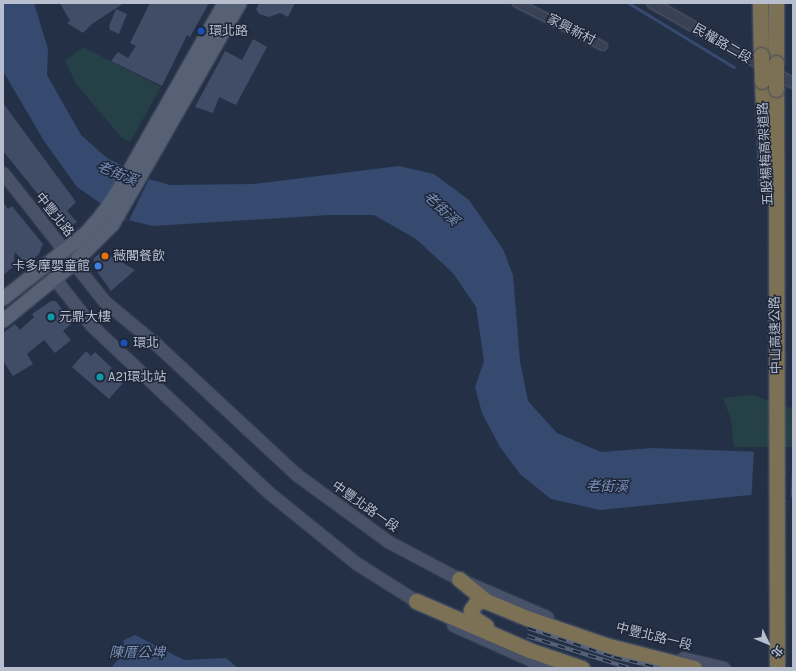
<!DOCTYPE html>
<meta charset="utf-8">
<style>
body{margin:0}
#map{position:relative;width:796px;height:671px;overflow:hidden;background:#243046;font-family:Karla,"Noto Sans TC",sans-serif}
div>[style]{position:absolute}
.green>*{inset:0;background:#264047}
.water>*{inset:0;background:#36496e}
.pier>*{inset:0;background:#243046;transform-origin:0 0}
.stream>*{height:2.5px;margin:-1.25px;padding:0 1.25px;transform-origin:1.25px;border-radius:1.25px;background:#36496e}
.building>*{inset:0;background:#414c66}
.roads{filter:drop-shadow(0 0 1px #586072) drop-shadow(0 0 1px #586072)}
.minor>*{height:8px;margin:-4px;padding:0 4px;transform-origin:4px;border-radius:4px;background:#394255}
.tertiary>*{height:10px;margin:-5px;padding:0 5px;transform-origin:5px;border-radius:5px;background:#394255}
.secondary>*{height:11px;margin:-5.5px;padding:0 5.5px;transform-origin:5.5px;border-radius:5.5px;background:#475168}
.primary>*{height:13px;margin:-6.5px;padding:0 6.5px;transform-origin:6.5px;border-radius:6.5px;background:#576175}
.motorway>*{height:15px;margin:-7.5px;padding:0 7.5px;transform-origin:7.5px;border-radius:7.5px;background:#7c7055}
.rail>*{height:4px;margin-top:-2px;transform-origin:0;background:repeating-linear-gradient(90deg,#1e273a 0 8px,#5b667c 0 16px);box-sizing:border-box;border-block:1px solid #5b667c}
.bridges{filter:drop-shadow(0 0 1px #414a5c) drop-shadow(0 0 1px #414a5c)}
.motorway-bridge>*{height:15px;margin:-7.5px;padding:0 7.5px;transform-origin:7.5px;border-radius:7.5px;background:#7c7055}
.dots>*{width:11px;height:11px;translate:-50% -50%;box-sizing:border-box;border:2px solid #1e273a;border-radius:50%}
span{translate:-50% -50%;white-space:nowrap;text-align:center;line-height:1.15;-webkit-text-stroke:3px #1e273a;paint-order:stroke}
.street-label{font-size:13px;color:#b7bece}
.poi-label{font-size:13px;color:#b7bece}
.left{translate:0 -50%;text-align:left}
.right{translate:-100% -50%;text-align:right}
.water-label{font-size:14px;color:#7c90b8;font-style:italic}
.frame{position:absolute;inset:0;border:4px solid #b7bece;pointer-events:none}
.north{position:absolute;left:748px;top:623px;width:40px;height:40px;-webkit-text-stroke:3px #1e273a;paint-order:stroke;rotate:133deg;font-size:11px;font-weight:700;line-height:16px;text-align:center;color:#b7bece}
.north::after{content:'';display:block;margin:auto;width:14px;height:18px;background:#b7bece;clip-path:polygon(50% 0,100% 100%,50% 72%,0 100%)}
</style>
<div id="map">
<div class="green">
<div style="clip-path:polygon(83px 47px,161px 87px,130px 142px,121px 137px,77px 85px,65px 61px)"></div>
<div style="clip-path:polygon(752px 395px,793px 409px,793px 447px,734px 447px,731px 420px,723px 398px)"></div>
</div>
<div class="water">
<div style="clip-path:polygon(3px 3px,34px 3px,48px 49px,47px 75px,81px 135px,107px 158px,149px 179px,170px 185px,254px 184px,399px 166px,434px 174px,469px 200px,503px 249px,513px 275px,520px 361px,528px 401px,557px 433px,601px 452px,652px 448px,793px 453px,793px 497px,750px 495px,600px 510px,551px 499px,520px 474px,500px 447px,482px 413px,475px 387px,484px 361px,476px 307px,453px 273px,416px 239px,374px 215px,330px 215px,153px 226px,123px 219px,77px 187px,44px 141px,3px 71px)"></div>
<div style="clip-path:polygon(135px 635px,184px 660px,226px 658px,238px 668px,111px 668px,121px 656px,124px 640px)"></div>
</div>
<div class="pier">
<div style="left:123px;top:164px;width:30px;height:48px;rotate:26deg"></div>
<div style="left:754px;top:449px;width:39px;height:48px;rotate:3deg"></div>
</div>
<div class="stream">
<div style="left:629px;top:3px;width:123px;rotate:31.4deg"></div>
</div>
<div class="building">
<div style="clip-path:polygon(60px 3px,124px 3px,92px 24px,83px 33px,67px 23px,70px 21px)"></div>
<div style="clip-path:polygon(150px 3px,209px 3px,190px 37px,187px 35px,162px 86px,111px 61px,118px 52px,128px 58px,136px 46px,130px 43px)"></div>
<div style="clip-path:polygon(259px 3px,295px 3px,288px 17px,280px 13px,269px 17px,259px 14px,256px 9px)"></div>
<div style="clip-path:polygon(116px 9px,127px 14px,119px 34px,110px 30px,109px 26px)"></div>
<div style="clip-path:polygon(253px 39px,267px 47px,236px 105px,219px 97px,213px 113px,195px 107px,225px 51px,242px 60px)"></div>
<div style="clip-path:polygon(3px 103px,76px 202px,67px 211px,77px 222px,67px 230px,3px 151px)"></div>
<div style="clip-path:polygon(3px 202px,8px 209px,12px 206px,43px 244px,39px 254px,26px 265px,15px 252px,13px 267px,3px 275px)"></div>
<div style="clip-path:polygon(103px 251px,135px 270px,111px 291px,93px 266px,94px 258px)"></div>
<div style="clip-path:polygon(51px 301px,56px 301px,72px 323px,63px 331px,71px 340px,55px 353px,44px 340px,27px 354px,33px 364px,13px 376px,3px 361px,3px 333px,15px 324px,20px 330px,34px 317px,32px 314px)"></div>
<div style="clip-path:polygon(86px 351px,91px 356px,95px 352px,112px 368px,109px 371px,123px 383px,109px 399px,72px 367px)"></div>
</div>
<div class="roads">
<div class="minor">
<div style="left:517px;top:3px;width:96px;rotate:26.6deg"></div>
</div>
<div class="tertiary">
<div style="left:652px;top:3px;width:162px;rotate:29.6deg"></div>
</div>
<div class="secondary">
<div style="left:3px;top:173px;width:163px;rotate:51.7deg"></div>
<div style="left:104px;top:301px;width:69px;rotate:39.7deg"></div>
<div style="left:157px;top:345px;width:191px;rotate:42.9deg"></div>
<div style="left:297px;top:475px;width:114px;rotate:36.1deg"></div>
<div style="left:389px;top:542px;width:79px;rotate:27.9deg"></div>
<div style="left:459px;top:579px;width:96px;rotate:23.4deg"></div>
<div style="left:64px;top:250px;width:30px;rotate:107deg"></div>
<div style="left:55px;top:279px;width:58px;rotate:52deg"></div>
<div style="left:91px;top:325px;width:243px;rotate:43.3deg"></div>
<div style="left:268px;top:492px;width:113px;rotate:38.9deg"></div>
<div style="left:356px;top:563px;width:77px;rotate:32.2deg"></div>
<div style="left:453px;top:625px;width:105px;rotate:24.1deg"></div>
<div style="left:683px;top:658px;width:42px;rotate:13.7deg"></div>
</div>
<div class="primary">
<div style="left:3px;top:298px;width:103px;rotate:-38.3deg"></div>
<div style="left:84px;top:234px;width:24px;rotate:-48deg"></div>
<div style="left:100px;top:216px;width:20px;rotate:-53deg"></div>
<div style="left:112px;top:200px;width:227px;rotate:-60.4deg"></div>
<div style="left:3px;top:320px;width:92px;rotate:-39.2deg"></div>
<div style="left:74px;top:262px;width:54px;rotate:-45deg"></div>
<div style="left:112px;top:224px;width:255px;rotate:-60.1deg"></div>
</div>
<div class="motorway">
<div style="left:760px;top:3px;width:52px;rotate:88.9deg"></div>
<div style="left:776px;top:63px;width:60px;rotate:-90deg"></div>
<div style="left:762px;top:81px;width:104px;rotate:87.2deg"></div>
<div style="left:776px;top:89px;width:579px;rotate:89.9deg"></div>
<div style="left:459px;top:579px;width:35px;rotate:39deg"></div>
<div style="left:486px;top:601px;width:44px;rotate:22.5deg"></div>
<div style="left:527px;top:618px;width:83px;rotate:19.1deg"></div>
<div style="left:605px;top:645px;width:92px;rotate:14.5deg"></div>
<div style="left:416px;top:601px;width:123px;rotate:23.4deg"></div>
<div style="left:529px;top:650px;width:56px;rotate:18.8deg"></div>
<div style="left:486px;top:626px;width:17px;rotate:-147deg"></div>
<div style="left:472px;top:617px;width:7px;rotate:-98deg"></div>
<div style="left:471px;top:610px;width:12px;rotate:-55deg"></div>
<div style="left:478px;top:600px;width:8px;rotate:7deg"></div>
</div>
</div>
<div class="rail">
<div style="left:528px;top:628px;width:91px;rotate:18.6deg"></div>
<div style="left:614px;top:657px;width:48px;rotate:13.2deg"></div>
<div style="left:527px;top:636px;width:107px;rotate:17.4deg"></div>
</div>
<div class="bridges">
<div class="motorway-bridge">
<div style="left:761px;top:55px;width:26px;rotate:88deg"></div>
<div style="left:776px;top:89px;width:26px;rotate:-90deg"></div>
</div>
</div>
<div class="dots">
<div style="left:201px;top:31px;background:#1a4fb4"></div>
<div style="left:105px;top:256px;background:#e8710a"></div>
<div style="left:98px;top:266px;background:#3f7fe0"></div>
<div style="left:51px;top:317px;background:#0f9aa8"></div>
<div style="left:124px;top:343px;background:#1a4fb4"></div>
<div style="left:100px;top:377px;background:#0f9aa8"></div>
</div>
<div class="street-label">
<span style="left:571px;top:30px;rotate:27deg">家興新村</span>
<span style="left:722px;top:44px;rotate:30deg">民權路二段</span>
<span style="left:766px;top:154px;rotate:-93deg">五股楊梅高架道路</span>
<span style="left:54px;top:215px;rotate:51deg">中豐北路</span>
<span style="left:776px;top:335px;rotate:-91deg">中山高速公路</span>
<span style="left:365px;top:507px;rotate:35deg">中豐北路一段</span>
<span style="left:654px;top:637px;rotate:14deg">中豐北路一段</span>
</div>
<div class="poi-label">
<span class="left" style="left:209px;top:31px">環北路</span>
<span class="left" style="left:113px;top:256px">薇閣餐飲</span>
<span class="right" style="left:90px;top:266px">卡多摩嬰童館</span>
<span class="left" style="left:59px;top:317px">元鼎大樓</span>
<span class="left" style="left:133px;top:343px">環北</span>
<span class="left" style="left:108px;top:377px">A21環北站</span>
</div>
<div class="water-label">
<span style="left:117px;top:174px;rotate:22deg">老街溪</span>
<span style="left:441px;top:209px;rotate:43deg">老街溪</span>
<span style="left:607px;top:487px;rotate:1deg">老街溪</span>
<span style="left:137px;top:653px">陳厝公埤</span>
</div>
<div class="frame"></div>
<div class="north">北</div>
</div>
